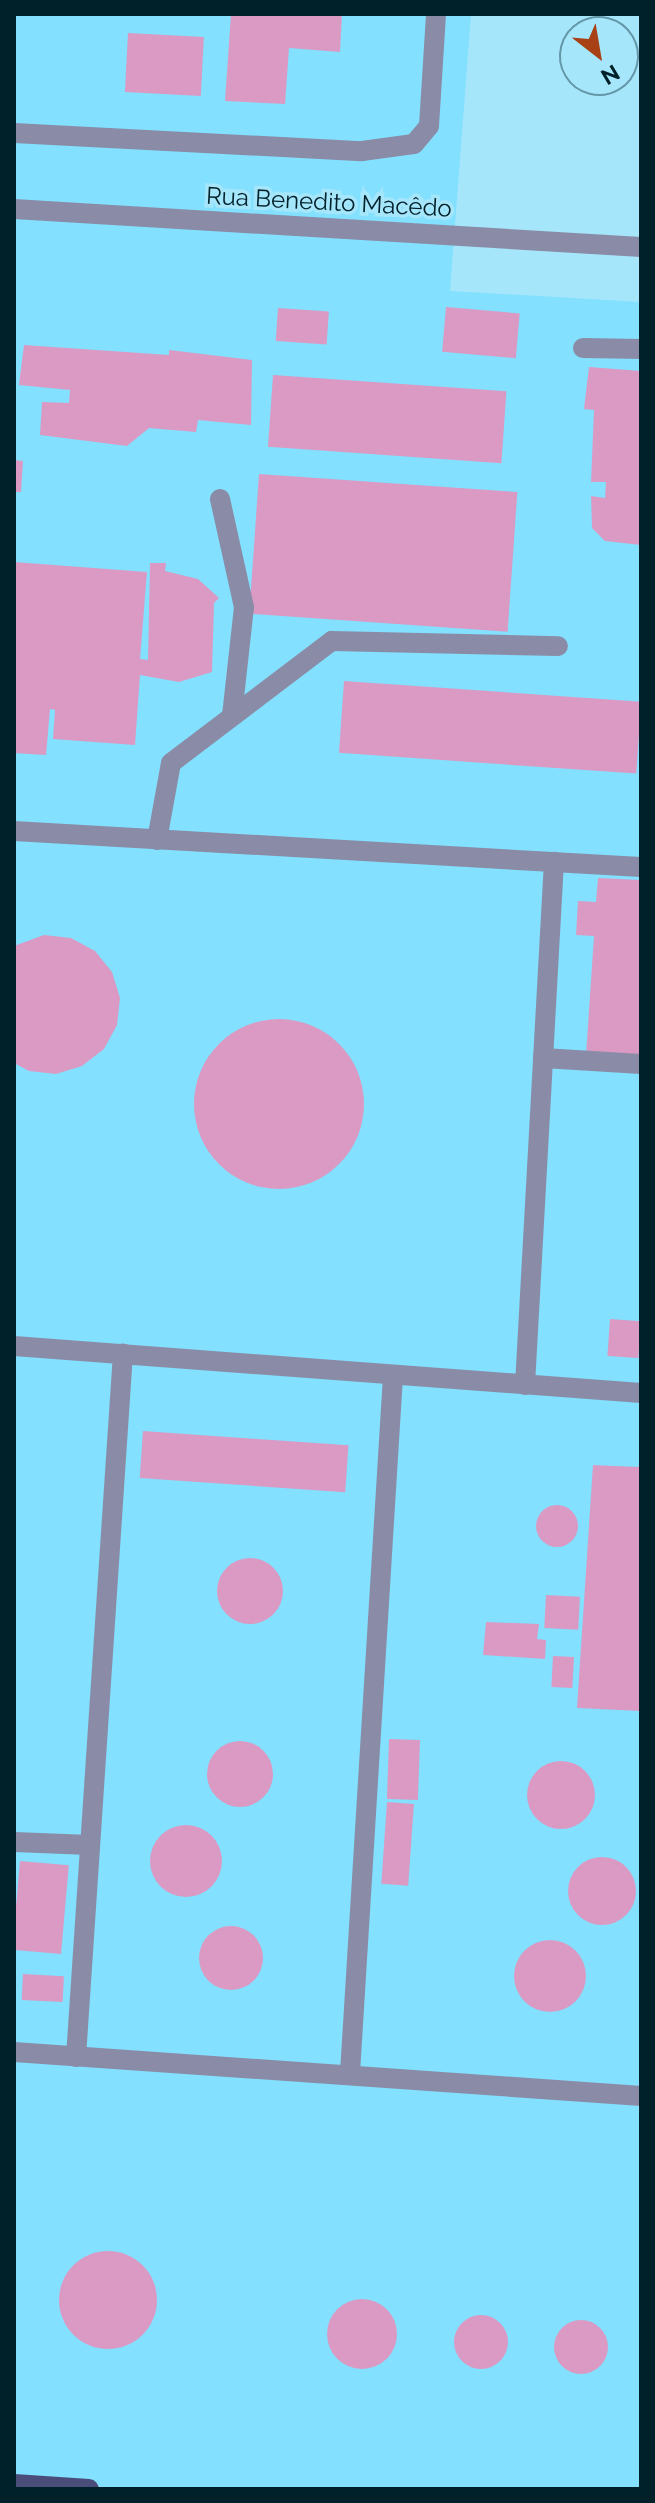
<!DOCTYPE html>
<meta charset="utf-8">
<style>
body{margin:0}
#map{position:relative;width:655px;height:2503px;overflow:hidden;background:#a6e6fb;font-family:Raleway,sans-serif}
div>[style]{position:absolute}
.built>*{inset:0;background:#83e0fe}
.building>*{inset:0;background:#da9ac3;transform-origin:0 0}
.round{border-radius:50%}
.lane>*{height:20px;margin:-10px;padding:0 10px;transform-origin:10px;border-radius:10px;background:#8a8ca7}
.street>*{height:20px;margin:-10px;padding:0 10px;transform-origin:10px;border-radius:10px;background:#8a8ca7}
.primary>*{height:20px;margin:-10px;padding:0 10px;transform-origin:10px;border-radius:10px;background:#4a4c79}
span{translate:-50% -50%;white-space:nowrap;text-align:center;line-height:1.15;-webkit-text-stroke:7px #a6e6fb;paint-order:stroke}
.street-label{font-size:24px;color:#00202a}
.frame{position:absolute;inset:0;border:16px solid #00202a;pointer-events:none}
.north{position:absolute;left:559px;top:16px;width:80px;height:80px;box-sizing:border-box;background:#a6e6fb;border:2px solid #6497a7;border-radius:50%;rotate:149deg;font-size:22px;font-weight:700;line-height:32px;text-align:center;color:#00202a}
.north::after{content:'';display:block;margin:auto;width:28px;height:36px;background:#a84216;clip-path:polygon(50% 0,100% 100%,50% 72%,0 100%)}
</style>
<div id="map">
<div class="built">
<div style="clip-path:polygon(14px 14px,471px 14px,450px 291px,641px 302px,641px 2489px,14px 2489px)"></div>
</div>
<div class="building">
<div style="clip-path:polygon(342px 14px,340px 52px,289px 48px,285px 104px,225px 101px,231px 14px)"></div>
<div style="left:128px;top:33px;width:76px;height:59px;rotate:3deg"></div>
<div style="left:446px;top:307px;width:74px;height:45px;rotate:5deg"></div>
<div style="left:278px;top:308px;width:51px;height:33px;rotate:4deg"></div>
<div style="clip-path:polygon(24px 345px,169px 355px,169px 350px,252px 360px,251px 425px,198px 420px,196px 432px,149px 428px,127px 446px,40px 435px,42px 402px,69px 403px,70px 390px,19px 385px)"></div>
<div style="clip-path:polygon(589px 367px,641px 371px,641px 545px,605px 541px,592px 528px,591px 496px,605px 498px,606px 482px,591px 482px,594px 410px,584px 409px)"></div>
<div style="left:273px;top:375px;width:234px;height:72px;rotate:4deg"></div>
<div style="clip-path:polygon(14px 460px,23px 461px,21px 492px,14px 492px)"></div>
<div style="left:259px;top:474px;width:259px;height:140px;rotate:4deg"></div>
<div style="clip-path:polygon(14px 562px,147px 572px,140px 659px,148px 660px,150px 563px,166px 563px,165px 571px,198px 579px,219px 598px,214px 603px,212px 672px,179px 682px,140px 675px,135px 745px,53px 739px,55px 710px,50px 709px,46px 755px,14px 753px)"></div>
<div style="left:344px;top:681px;width:298px;height:72px;rotate:4deg"></div>
<div style="clip-path:polygon(598px 878px,641px 880px,641px 1059px,586px 1055px,594px 936px,576px 935px,578px 901px,596px 902px)"></div>
<div style="clip-path:polygon(44px 935px,71px 938px,95px 951px,112px 972px,120px 998px,117px 1025px,104px 1049px,82px 1066px,56px 1074px,29px 1071px,14px 1063px,14px 946px)"></div>
<div class="round" style="left:194px;top:1019px;width:170px;height:170px"></div>
<div style="left:610px;top:1319px;width:31px;height:37px;rotate:4deg"></div>
<div style="left:143px;top:1431px;width:206px;height:47px;rotate:4deg"></div>
<div style="clip-path:polygon(641px 1461px,641px 1711px,577px 1708px,593px 1465px,638px 1467px)"></div>
<div class="round" style="left:536px;top:1505px;width:42px;height:42px"></div>
<div class="round" style="left:217px;top:1558px;width:66px;height:66px"></div>
<div style="left:546px;top:1595px;width:34px;height:33px;rotate:3deg"></div>
<div style="clip-path:polygon(486px 1622px,539px 1624px,537px 1639px,546px 1640px,545px 1659px,483px 1655px)"></div>
<div style="left:553px;top:1656px;width:21px;height:31px;rotate:3deg"></div>
<div style="left:389px;top:1739px;width:31px;height:60px;rotate:2deg"></div>
<div class="round" style="left:207px;top:1741px;width:66px;height:66px"></div>
<div class="round" style="left:527px;top:1761px;width:68px;height:68px"></div>
<div style="left:387px;top:1802px;width:27px;height:82px;rotate:4deg"></div>
<div class="round" style="left:150px;top:1825px;width:72px;height:72px"></div>
<div class="round" style="left:568px;top:1857px;width:68px;height:68px"></div>
<div style="left:20px;top:1861px;width:49px;height:89px;rotate:5deg"></div>
<div class="round" style="left:199px;top:1926px;width:64px;height:64px"></div>
<div class="round" style="left:514px;top:1940px;width:72px;height:72px"></div>
<div style="left:23px;top:1974px;width:41px;height:26px;rotate:3deg"></div>
<div class="round" style="left:59px;top:2251px;width:98px;height:98px"></div>
<div class="round" style="left:327px;top:2299px;width:70px;height:70px"></div>
<div class="round" style="left:454px;top:2315px;width:54px;height:54px"></div>
<div class="round" style="left:554px;top:2320px;width:54px;height:54px"></div>
</div>
<div class="lane">
<div style="left:14px;top:133px;width:348px;rotate:3deg"></div>
<div style="left:362px;top:151px;width:52px;rotate:-7.7deg"></div>
<div style="left:414px;top:144px;width:23px;rotate:-50deg"></div>
<div style="left:429px;top:126px;width:112px;rotate:-86.4deg"></div>
<div style="left:583px;top:348px;width:58px;rotate:1deg"></div>
<div style="left:220px;top:499px;width:111px;rotate:77.5deg"></div>
<div style="left:244px;top:607px;width:109px;rotate:96.3deg"></div>
<div style="left:14px;top:831px;width:628px;rotate:3.29deg"></div>
<div style="left:157px;top:840px;width:78px;rotate:-79.7deg"></div>
<div style="left:171px;top:763px;width:202px;rotate:-37.2deg"></div>
<div style="left:332px;top:641px;width:226px;rotate:1.3deg"></div>
<div style="left:543px;top:1058px;width:98px;rotate:3.5deg"></div>
<div style="left:14px;top:1346px;width:629px;rotate:4.29deg"></div>
<div style="left:525px;top:1385px;width:524px;rotate:-86.83deg"></div>
<div style="left:14px;top:1842px;width:76px;rotate:2.3deg"></div>
<div style="left:14px;top:2052px;width:629px;rotate:4.01deg"></div>
<div style="left:76px;top:2057px;width:705px;rotate:-86.18deg"></div>
<div style="left:350px;top:2073px;width:698px;rotate:-86.47deg"></div>
</div>
<div class="street">
<div style="left:14px;top:209px;width:628px;rotate:3.47deg"></div>
</div>
<div class="primary">
<div style="left:14px;top:2484px;width:75px;rotate:3.8deg"></div>
</div>
<div class="street-label">
<span style="left:329px;top:202px;rotate:3deg">Rua Benedito Macêdo</span>
</div>
<div class="frame"></div>
<div class="north">N</div>
</div>
